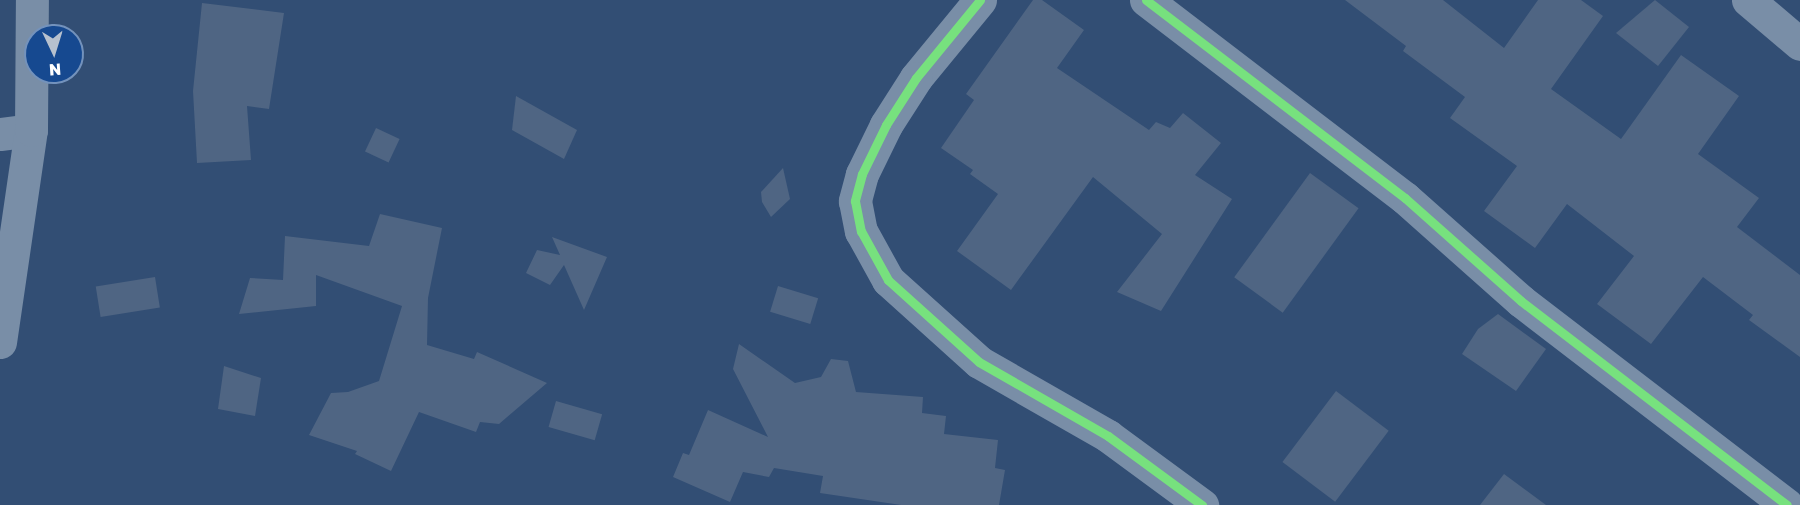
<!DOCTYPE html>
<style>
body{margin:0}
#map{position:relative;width:1800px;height:505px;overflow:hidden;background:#324e74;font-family:"Golos Text",sans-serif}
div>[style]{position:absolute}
.building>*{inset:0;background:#4f6583;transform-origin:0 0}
.minor>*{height:33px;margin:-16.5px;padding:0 16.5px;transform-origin:16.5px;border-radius:16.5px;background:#798ea7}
.cycleway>*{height:9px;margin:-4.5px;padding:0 4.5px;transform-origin:4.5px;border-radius:4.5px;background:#77e17e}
span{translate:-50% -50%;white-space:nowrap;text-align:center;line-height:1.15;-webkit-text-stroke:5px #164990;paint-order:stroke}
.north{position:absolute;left:24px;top:24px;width:60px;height:60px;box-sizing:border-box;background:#164990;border:2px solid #7392bc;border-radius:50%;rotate:176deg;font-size:16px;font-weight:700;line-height:24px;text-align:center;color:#fff}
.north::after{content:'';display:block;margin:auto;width:21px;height:27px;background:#b7c1ce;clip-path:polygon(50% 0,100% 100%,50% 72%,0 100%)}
</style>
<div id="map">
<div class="building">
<div style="clip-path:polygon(1033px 0,1042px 0,1084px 30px,1057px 68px,1149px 130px,1156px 122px,1170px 128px,1183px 113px,1221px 143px,1195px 175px,1232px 199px,1161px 311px,1117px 292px,1162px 234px,1093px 177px,1011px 290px,957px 251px,998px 194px,970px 174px,973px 170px,941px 148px,974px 100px,966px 94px)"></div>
<div style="clip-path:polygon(1345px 0,1443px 0,1504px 48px,1538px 0,1581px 0,1603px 16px,1551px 89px,1621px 139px,1681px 55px,1739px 96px,1698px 154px,1759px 198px,1737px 227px,1800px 275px,1800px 357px,1749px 320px,1753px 315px,1703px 277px,1651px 344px,1597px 304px,1634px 256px,1567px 204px,1535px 248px,1484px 211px,1517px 166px,1450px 118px,1465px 97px,1403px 51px,1406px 46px)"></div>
<div style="clip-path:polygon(1655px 0,1689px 27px,1658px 66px,1616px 33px)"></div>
<div style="clip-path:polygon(202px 3px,284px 13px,269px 109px,247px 106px,251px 160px,197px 163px,193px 91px)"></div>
<div style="clip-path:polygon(516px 96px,577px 130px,564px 159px,512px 130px)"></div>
<div style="left:376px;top:128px;width:26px;height:26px;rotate:25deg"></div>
<div style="clip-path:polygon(783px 168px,790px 199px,771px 217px,762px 202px,761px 192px)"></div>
<div style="left:1310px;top:173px;width:60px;height:129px;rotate:36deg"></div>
<div style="clip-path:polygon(380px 214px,442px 228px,428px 298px,427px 345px,474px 359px,477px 352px,547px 383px,499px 424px,480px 422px,476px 432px,419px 412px,391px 471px,355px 454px,357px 451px,309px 435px,331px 393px,348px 392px,379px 381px,402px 306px,316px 275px,316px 306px,239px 314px,250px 278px,283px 280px,285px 236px,369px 246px)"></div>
<div style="clip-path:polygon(552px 237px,607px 257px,584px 310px,564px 265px,550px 285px,526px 273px,537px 250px,560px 255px)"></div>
<div style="left:155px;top:277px;width:31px;height:60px;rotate:81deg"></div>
<div style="left:778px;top:286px;width:42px;height:27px;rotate:17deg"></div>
<div style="clip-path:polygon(1498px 314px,1546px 349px,1516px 391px,1462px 354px,1478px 329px)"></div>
<div style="clip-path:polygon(739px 344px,795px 383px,821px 377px,831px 359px,848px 361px,856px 392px,923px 397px,922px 413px,946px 416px,944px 434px,998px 440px,995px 468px,1005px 470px,999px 505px,901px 505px,820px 493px,823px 476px,774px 468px,769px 477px,743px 472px,730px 502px,673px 477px,683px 453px,689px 455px,708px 410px,768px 437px,733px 369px)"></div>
<div style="clip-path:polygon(224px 366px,261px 378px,255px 416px,218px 409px)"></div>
<div style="left:1336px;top:391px;width:66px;height:89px;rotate:37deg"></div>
<div style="left:556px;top:401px;width:48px;height:27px;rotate:16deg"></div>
<div style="clip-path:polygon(1504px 474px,1546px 505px,1480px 505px)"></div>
</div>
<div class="minor">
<div style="left:980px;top:0;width:101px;rotate:129.4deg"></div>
<div style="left:916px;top:78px;width:56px;rotate:122.6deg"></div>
<div style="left:886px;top:125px;width:55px;rotate:116.1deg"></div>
<div style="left:862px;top:174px;width:28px;rotate:105deg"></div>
<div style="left:855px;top:201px;width:31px;rotate:79deg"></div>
<div style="left:861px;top:231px;width:56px;rotate:61.1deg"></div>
<div style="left:888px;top:280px;width:122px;rotate:42deg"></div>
<div style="left:979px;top:362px;width:149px;rotate:29.8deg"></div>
<div style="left:1108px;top:436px;width:117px;rotate:36.3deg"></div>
<div style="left:1146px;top:0;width:326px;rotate:37.4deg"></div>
<div style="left:1405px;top:198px;width:155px;rotate:41.6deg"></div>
<div style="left:1521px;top:301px;width:335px;rotate:37.5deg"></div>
<div style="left:1748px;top:0;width:68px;rotate:40.2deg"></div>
<div style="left:0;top:134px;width:31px;rotate:-7deg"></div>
<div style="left:0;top:342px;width:214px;rotate:-81.7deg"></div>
<div style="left:31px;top:130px;width:130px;rotate:-89.6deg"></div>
</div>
<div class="cycleway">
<div style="left:980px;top:0;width:101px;rotate:129.4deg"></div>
<div style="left:916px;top:78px;width:56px;rotate:122.6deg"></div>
<div style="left:886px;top:125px;width:55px;rotate:116.1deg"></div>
<div style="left:862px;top:174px;width:28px;rotate:105deg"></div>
<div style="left:855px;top:201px;width:31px;rotate:79deg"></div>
<div style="left:861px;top:231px;width:56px;rotate:61.1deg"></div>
<div style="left:888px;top:280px;width:122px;rotate:42deg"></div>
<div style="left:979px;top:362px;width:149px;rotate:29.8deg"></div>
<div style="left:1108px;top:436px;width:117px;rotate:36.3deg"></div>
<div style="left:1146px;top:0;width:326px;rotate:37.4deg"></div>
<div style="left:1405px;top:198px;width:155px;rotate:41.6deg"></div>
<div style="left:1521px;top:301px;width:335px;rotate:37.5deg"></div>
</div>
<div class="north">N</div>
</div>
